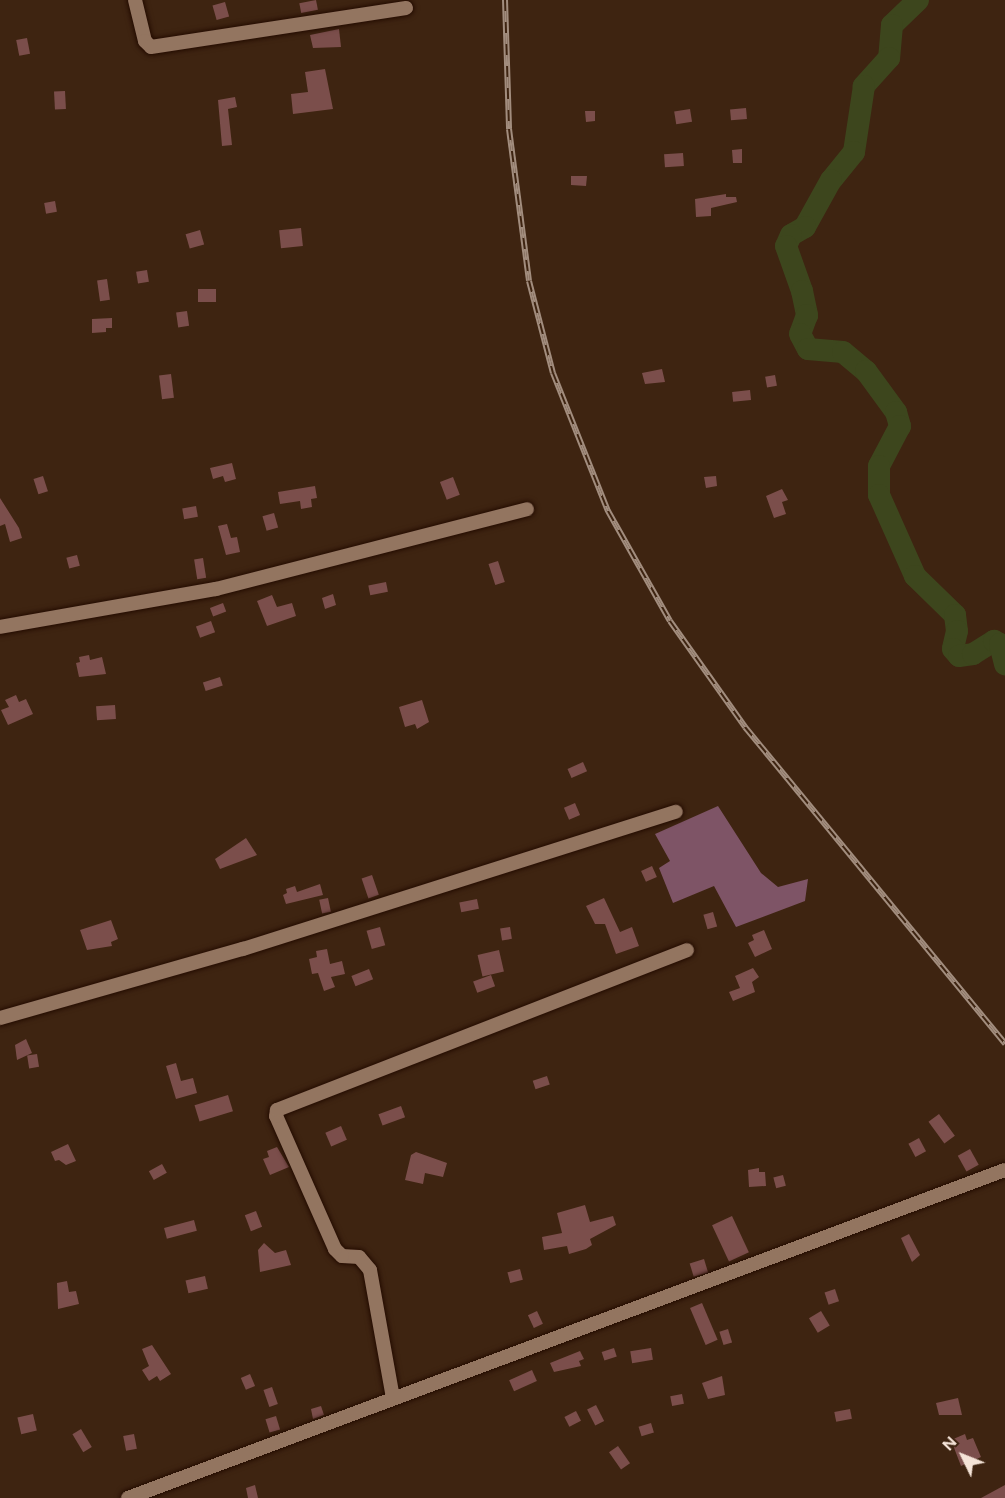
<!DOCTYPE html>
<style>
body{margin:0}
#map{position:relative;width:1005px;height:1498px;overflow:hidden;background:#3e2411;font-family:Figtree,sans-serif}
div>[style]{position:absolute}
.forest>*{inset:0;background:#7e5466}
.river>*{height:22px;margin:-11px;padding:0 11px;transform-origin:11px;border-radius:11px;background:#3d461d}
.building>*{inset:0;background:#7b4e4b;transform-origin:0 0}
.roads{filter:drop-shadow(0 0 2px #240c00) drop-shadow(0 0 2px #240c00)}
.minor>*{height:14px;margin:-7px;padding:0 7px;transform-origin:7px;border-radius:7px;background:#937560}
.rail>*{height:6px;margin-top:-3px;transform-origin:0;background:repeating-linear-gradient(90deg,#3e2411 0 11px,#a28d7e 0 22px);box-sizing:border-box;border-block:2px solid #a28d7e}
span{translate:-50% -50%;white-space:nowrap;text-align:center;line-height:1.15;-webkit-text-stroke:4.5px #3e2411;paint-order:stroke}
.north{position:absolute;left:933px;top:1426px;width:60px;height:60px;-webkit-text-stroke:4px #3e2411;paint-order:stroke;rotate:313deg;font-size:16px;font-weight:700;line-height:24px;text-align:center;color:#f4e3d7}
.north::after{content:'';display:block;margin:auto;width:21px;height:27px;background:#f4e3d7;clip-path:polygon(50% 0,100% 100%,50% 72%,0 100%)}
</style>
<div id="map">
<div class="forest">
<div style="clip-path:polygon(718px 806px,761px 873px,778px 887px,808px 879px,805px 901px,736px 927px,714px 886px,673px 903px,659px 868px,670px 861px,655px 834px)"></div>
</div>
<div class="river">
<div style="left:918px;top:0;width:36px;rotate:136deg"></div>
<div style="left:892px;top:25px;width:33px;rotate:95deg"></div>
<div style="left:889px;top:58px;width:38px;rotate:132deg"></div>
<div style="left:864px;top:86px;width:67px;rotate:98.6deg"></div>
<div style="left:854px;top:152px;width:36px;rotate:129deg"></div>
<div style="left:831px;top:180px;width:54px;rotate:119deg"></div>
<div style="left:805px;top:227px;width:16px;rotate:150deg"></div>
<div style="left:791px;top:235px;width:12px;rotate:114deg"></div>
<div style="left:786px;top:246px;width:48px;rotate:70.4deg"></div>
<div style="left:802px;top:291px;width:25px;rotate:78deg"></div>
<div style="left:807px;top:315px;width:20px;rotate:110deg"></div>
<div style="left:800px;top:334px;width:17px;rotate:62deg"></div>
<div style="left:808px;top:349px;width:35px;rotate:5deg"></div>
<div style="left:843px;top:352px;width:30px;rotate:40deg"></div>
<div style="left:866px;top:371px;width:51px;rotate:53.8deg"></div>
<div style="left:896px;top:412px;width:15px;rotate:74deg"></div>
<div style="left:900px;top:426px;width:45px;rotate:117.7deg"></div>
<div style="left:879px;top:466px;width:29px;rotate:90deg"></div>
<div style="left:879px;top:495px;width:89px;rotate:66deg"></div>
<div style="left:915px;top:576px;width:56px;rotate:44.3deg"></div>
<div style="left:955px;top:615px;width:16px;rotate:83deg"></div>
<div style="left:957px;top:631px;width:18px;rotate:103deg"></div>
<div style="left:953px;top:649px;width:9px;rotate:49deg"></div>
<div style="left:959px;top:656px;width:14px;rotate:-8deg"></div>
<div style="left:973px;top:654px;width:25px;rotate:-32deg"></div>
<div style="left:994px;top:641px;width:7px;rotate:27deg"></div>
<div style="left:1000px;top:644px;width:21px;rotate:76deg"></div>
</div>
<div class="building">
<div style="left:316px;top:0;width:10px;height:17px;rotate:79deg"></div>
<div style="left:225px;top:2px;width:15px;height:13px;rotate:74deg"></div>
<div style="clip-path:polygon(339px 29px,341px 47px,313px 48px,310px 35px)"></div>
<div style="left:27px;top:38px;width:16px;height:11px;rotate:79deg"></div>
<div style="clip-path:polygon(325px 69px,333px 109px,293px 114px,291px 94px,308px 92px,305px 72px)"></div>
<div style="left:65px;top:91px;width:18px;height:11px;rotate:87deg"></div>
<div style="clip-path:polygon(235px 97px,237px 107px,228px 109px,232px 145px,222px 146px,218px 100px)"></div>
<div style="left:746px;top:108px;width:11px;height:16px;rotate:85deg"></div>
<div style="left:690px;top:109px;width:13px;height:16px;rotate:81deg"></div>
<div style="clip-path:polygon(585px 111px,595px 111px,595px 121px,586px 122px)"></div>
<div style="clip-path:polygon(742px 149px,742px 163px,733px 163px,732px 150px)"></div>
<div style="left:683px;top:153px;width:13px;height:19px;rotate:86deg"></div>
<div style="clip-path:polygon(571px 176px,587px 176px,586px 186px,571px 185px)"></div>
<div style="clip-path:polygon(726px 194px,726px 197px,736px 197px,737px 202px,711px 208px,711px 216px,696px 217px,695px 199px)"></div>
<div style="left:55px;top:201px;width:11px;height:11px;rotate:80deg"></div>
<div style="left:301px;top:228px;width:18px;height:22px;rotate:84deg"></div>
<div style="left:200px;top:230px;width:15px;height:15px;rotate:74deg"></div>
<div style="left:147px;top:270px;width:12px;height:11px;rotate:81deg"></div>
<div style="left:107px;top:279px;width:21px;height:10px;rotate:82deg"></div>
<div style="left:198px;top:289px;width:18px;height:13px"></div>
<div style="left:187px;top:311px;width:15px;height:11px;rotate:82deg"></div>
<div style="clip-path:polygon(112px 318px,112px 328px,106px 328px,106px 332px,92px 333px,92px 319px)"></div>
<div style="clip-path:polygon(662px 369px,665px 382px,645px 384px,642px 373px)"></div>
<div style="left:171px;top:374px;width:24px;height:12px;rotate:83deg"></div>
<div style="left:775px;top:375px;width:11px;height:10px;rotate:80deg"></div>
<div style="left:750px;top:390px;width:10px;height:18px;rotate:84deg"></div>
<div style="clip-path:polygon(232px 463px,236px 479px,225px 482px,223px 476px,213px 479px,210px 468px)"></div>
<div style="left:43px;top:476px;width:16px;height:10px;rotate:72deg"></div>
<div style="clip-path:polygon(716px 476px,717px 486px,706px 488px,704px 477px)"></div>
<div style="left:453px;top:477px;width:19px;height:14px;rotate:69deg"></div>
<div style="clip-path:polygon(315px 486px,317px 498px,311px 499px,312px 507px,301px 509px,300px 501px,280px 504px,278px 492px)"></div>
<div style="clip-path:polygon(782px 489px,788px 500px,782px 502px,786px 514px,774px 518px,766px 496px)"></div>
<div style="clip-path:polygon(0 498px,19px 528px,22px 538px,10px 542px,5px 524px,0 526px)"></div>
<div style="left:196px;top:506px;width:11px;height:14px;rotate:80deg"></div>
<div style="left:274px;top:513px;width:15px;height:12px;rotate:74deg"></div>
<div style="clip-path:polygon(227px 524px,231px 538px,237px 537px,240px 552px,226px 555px,218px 526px)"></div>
<div style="left:77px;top:555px;width:11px;height:11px;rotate:75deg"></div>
<div style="left:203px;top:558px;width:20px;height:9px;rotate:81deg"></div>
<div style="left:498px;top:561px;width:22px;height:10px;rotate:72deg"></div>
<div style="left:386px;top:582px;width:10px;height:18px;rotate:79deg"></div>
<div style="clip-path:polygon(333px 594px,336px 605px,325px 609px,322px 598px)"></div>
<div style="clip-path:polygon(272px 595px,277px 607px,292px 603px,296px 616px,267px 626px,257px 601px)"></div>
<div style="left:223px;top:603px;width:9px;height:14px;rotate:69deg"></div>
<div style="left:211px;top:621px;width:12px;height:16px;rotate:70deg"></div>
<div style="clip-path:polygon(89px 655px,90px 660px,102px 657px,106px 674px,79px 677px,76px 663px,80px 662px,79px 657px)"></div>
<div style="left:220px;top:677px;width:9px;height:18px;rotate:72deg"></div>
<div style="clip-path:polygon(16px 695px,19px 702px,26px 699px,33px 714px,8px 725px,1px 710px,9px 707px,5px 700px)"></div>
<div style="clip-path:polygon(422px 700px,429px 722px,417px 729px,415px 724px,405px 727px,399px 707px)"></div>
<div style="left:115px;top:705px;width:14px;height:19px;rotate:86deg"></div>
<div style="left:583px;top:762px;width:10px;height:17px;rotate:66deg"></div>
<div style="left:575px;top:803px;width:13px;height:12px;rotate:67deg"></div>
<div style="clip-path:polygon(246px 838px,257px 855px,220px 869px,215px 859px)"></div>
<div style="left:652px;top:866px;width:12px;height:12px;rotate:66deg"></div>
<div style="left:372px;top:875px;width:21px;height:11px;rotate:71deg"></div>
<div style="clip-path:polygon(320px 884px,323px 895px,286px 904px,283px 895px,287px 893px,286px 889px,295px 886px,297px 892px)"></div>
<div style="left:328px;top:898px;width:14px;height:9px;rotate:78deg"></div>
<div style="clip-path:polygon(604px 898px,620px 932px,632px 927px,639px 946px,616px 954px,605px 924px,595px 924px,586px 906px)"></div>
<div style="left:477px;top:899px;width:10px;height:18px;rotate:79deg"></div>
<div style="left:713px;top:912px;width:15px;height:10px;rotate:74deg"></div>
<div style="clip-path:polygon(111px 920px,118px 939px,111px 942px,112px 946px,87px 950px,80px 930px)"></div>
<div style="left:380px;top:927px;width:19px;height:14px;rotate:74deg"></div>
<div style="left:510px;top:927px;width:12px;height:10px;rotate:81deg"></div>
<div style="clip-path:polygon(764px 930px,772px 949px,755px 957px,748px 943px,754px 940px,752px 935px)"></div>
<div style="clip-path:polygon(327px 949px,330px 964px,342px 961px,345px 974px,331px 977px,335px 987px,324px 991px,318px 973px,312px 974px,309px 959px,317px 957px,316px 951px)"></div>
<div style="left:499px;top:950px;width:22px;height:22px;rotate:77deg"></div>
<div style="clip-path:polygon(753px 968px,759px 977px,752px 982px,755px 992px,733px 1001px,729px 992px,740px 988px,735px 976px)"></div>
<div style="left:369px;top:969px;width:11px;height:19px;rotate:68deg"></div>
<div style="left:491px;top:975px;width:12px;height:19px;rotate:70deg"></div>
<div style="clip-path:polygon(26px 1039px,32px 1053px,17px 1060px,15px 1045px)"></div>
<div style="left:37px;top:1054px;width:13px;height:10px;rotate:81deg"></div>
<div style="clip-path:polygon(176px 1063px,181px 1081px,193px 1078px,197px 1093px,176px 1099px,166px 1066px)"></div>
<div style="left:547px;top:1076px;width:9px;height:15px;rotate:72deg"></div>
<div style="left:228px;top:1095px;width:17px;height:35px;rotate:73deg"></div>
<div style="left:401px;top:1106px;width:12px;height:24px;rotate:70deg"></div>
<div style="left:939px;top:1114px;width:27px;height:13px;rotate:54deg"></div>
<div style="left:341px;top:1126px;width:15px;height:17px;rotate:67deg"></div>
<div style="left:919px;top:1138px;width:15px;height:12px;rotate:62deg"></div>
<div style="clip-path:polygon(68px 1144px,76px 1161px,66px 1165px,59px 1160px,55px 1161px,51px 1152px)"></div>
<div style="clip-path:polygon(277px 1147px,289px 1167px,270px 1175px,263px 1159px,269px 1157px,267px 1151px)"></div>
<div style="left:970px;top:1149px;width:18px;height:14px;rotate:61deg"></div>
<div style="clip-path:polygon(416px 1152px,447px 1163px,443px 1177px,425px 1173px,423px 1184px,405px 1180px,411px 1155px)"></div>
<div style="left:162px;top:1164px;width:10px;height:15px;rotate:61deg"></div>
<div style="clip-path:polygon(759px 1168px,759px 1172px,765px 1172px,766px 1186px,749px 1187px,748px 1170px)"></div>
<div style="left:783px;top:1175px;width:11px;height:10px;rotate:75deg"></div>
<div style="clip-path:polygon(585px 1205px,590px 1222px,613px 1216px,616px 1225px,590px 1239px,592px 1245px,586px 1249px,569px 1254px,567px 1246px,544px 1250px,542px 1237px,562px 1233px,557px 1213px)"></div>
<div style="left:256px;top:1211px;width:17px;height:12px;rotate:69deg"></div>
<div style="left:732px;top:1216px;width:40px;height:22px;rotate:65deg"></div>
<div style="left:194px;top:1220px;width:11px;height:31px;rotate:75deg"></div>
<div style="clip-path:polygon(909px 1234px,920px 1255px,912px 1262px,901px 1238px)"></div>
<div style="clip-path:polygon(264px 1243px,275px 1253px,286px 1250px,291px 1265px,260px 1272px,258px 1250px)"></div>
<div style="left:704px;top:1259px;width:14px;height:15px;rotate:73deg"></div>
<div style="left:520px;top:1269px;width:11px;height:13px;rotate:75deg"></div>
<div style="left:205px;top:1276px;width:13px;height:20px;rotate:77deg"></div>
<div style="clip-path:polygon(67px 1281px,69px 1292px,76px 1291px,79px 1304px,58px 1309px,57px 1283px)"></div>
<div style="left:835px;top:1289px;width:13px;height:11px;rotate:72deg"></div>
<div style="left:702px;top:1303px;width:40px;height:13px;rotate:67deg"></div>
<div style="left:537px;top:1311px;width:14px;height:10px;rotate:65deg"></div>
<div style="left:821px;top:1311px;width:17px;height:14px;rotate:59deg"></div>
<div style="left:728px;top:1329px;width:14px;height:9px;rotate:73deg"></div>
<div style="clip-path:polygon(152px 1345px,171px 1374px,160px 1381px,157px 1376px,149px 1381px,142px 1370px,149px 1366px,142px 1349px)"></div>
<div style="left:614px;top:1348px;width:9px;height:13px;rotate:72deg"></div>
<div style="left:651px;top:1348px;width:12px;height:21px;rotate:81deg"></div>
<div style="clip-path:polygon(580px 1351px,584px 1359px,579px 1361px,581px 1366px,554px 1372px,550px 1363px)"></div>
<div style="left:532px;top:1370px;width:12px;height:25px;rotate:66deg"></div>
<div style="left:250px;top:1374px;width:13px;height:10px;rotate:67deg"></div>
<div style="clip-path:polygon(722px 1376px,725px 1395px,708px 1399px,702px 1383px)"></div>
<div style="left:272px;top:1387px;width:18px;height:9px;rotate:71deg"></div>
<div style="left:682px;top:1394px;width:10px;height:12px;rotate:79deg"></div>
<div style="clip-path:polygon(958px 1398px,962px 1415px,939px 1415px,936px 1403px)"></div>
<div style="left:596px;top:1405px;width:18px;height:10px;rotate:63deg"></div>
<div style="clip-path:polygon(321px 1406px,324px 1415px,313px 1419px,311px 1409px)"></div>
<div style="left:850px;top:1409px;width:10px;height:16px;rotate:79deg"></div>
<div style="left:576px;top:1411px;width:11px;height:13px;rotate:63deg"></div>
<div style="left:33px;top:1414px;width:17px;height:16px;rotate:77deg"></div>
<div style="left:276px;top:1416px;width:14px;height:11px;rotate:73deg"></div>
<div style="left:651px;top:1423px;width:10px;height:13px;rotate:73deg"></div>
<div style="left:81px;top:1429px;width:21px;height:10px;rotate:59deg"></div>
<div style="left:134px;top:1434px;width:15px;height:11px;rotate:79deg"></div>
<div style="clip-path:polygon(965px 1434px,967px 1440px,973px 1438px,981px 1457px,961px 1466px,951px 1440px)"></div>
<div style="left:618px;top:1446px;width:21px;height:11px;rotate:55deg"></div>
<div style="clip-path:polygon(255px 1485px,258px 1498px,248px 1498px,246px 1488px)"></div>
<div style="clip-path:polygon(1005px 1485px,1005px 1498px,981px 1498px)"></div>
</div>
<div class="roads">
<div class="minor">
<div style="left:135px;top:0;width:42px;rotate:76.3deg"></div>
<div style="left:145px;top:41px;width:8px;rotate:45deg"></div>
<div style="left:151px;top:47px;width:258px;rotate:-8.7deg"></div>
<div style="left:0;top:627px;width:219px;rotate:-10deg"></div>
<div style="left:216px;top:589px;width:321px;rotate:-14.4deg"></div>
<div style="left:0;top:1018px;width:253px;rotate:-15.9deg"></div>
<div style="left:243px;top:949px;width:454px;rotate:-17.6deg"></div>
<div style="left:393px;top:1398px;width:130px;rotate:-100.2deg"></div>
<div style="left:370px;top:1270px;width:17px;rotate:-130deg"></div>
<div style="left:359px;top:1257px;width:17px;rotate:-177deg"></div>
<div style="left:342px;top:1256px;width:10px;rotate:-135deg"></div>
<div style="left:335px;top:1249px;width:145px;rotate:-113.9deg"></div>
<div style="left:276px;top:1116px;width:6px;rotate:-81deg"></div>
<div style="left:277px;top:1110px;width:440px;rotate:-21.3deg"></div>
<div style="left:128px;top:1498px;width:936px;rotate:-20.51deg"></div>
</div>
</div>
<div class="rail">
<div style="left:505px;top:0;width:129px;rotate:88.2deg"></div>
<div style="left:509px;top:129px;width:153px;rotate:82.5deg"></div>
<div style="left:529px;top:281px;width:95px;rotate:75.4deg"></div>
<div style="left:553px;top:373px;width:149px;rotate:68.3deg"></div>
<div style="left:608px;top:511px;width:126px;rotate:60.6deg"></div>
<div style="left:670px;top:621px;width:130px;rotate:54.7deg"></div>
<div style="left:745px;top:727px;width:410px;rotate:50.6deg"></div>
</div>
<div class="north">N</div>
</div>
